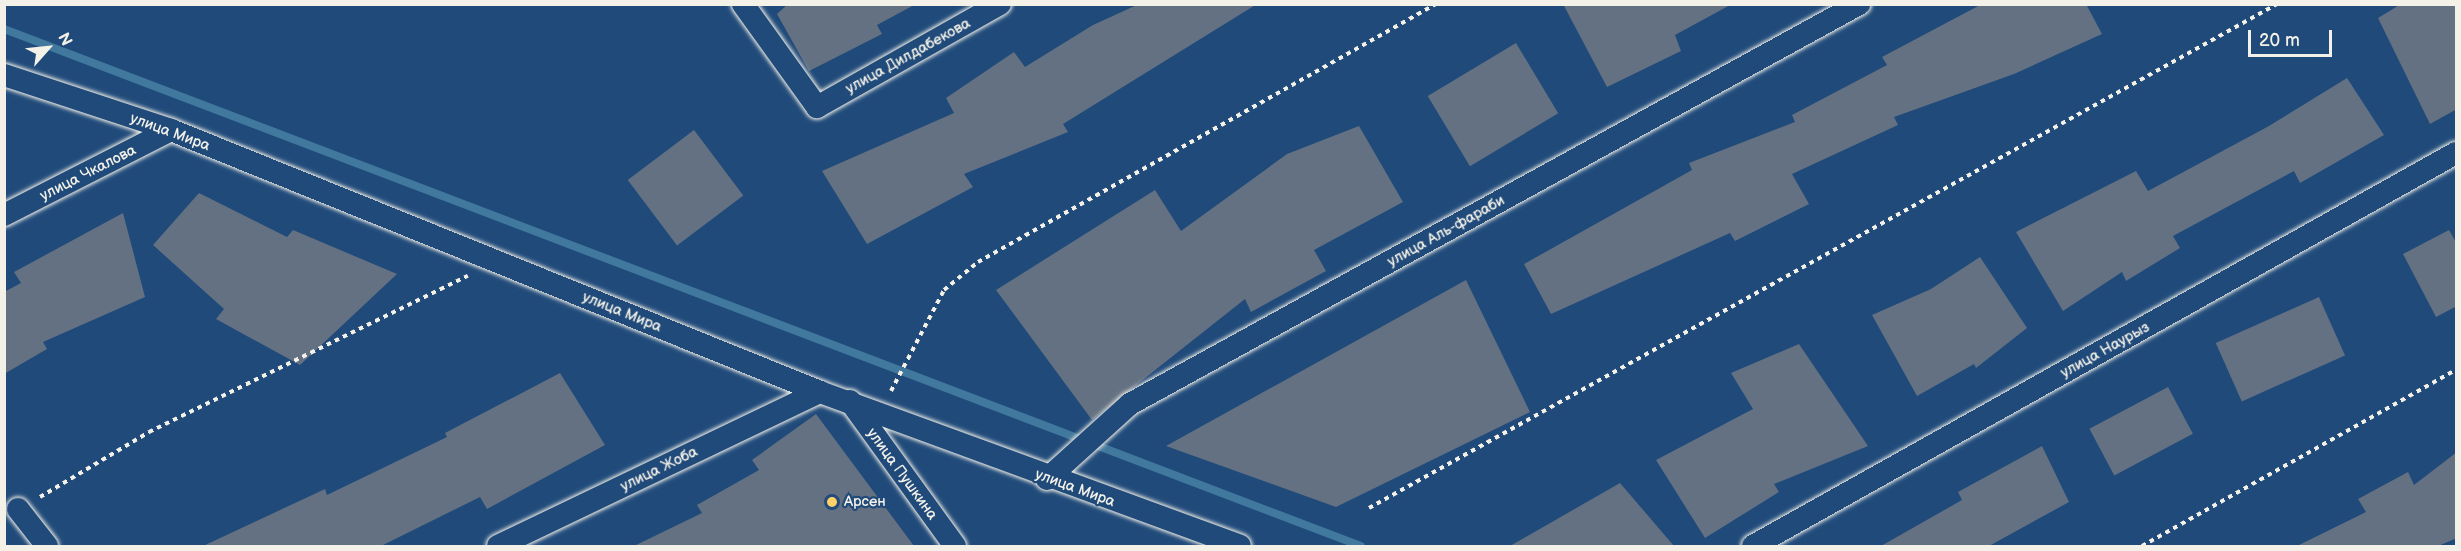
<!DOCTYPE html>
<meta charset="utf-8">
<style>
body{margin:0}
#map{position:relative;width:2461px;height:551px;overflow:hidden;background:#1f4a7a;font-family:"Balsamiq Sans",sans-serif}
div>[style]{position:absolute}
.stream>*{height:8px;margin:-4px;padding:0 4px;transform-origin:4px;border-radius:4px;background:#41789d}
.building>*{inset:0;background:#637182;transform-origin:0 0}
.path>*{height:4px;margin-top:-2px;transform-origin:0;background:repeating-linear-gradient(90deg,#f4f1e8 0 4.5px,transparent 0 9px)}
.roads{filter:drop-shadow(0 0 2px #f4f1e8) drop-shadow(0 0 2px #f4f1e8)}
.minor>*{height:22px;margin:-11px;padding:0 11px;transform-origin:11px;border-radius:11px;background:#1f4a7a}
.dots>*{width:16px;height:16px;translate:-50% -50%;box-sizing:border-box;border:3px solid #1f4a7a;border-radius:50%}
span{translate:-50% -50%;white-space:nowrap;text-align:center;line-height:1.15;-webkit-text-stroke:4.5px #1f4a7a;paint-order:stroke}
.street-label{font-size:15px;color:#f4f1e8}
.poi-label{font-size:15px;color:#f4f1e8}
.left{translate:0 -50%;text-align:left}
.frame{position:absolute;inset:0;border:6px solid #f4f1e8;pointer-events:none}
.north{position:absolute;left:18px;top:18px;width:60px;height:60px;-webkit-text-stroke:4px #1f4a7a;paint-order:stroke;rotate:63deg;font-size:16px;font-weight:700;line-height:24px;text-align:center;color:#f4f1e8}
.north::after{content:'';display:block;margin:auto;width:21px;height:27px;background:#f4f1e8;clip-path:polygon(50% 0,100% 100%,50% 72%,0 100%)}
.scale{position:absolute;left:2248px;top:30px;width:84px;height:27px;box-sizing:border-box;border:3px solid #f4f1e8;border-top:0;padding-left:8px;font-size:18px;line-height:21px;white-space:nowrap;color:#f4f1e8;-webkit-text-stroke:4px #1f4a7a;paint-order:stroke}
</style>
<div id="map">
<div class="stream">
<div style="left:4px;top:29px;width:1452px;rotate:20.86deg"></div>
</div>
<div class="building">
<div style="clip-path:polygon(788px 4px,916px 4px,877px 25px,882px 34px,809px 71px,777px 14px)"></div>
<div style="clip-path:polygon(1139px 4px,1257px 4px,1063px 124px,1068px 132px,964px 174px,973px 187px,867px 244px,822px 171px,954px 113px,946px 98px,1014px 52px,1025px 67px,1093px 25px)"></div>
<div style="clip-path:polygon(1563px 4px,1732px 4px,1675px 35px,1681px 51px,1607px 87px)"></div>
<div style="clip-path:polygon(1982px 4px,2086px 4px,2102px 34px,2014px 74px,1894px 117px,1898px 125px,1792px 174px,1809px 204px,1735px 241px,1730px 233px,1551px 314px,1524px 264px,1692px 170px,1689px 163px,1795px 122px,1792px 115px,1887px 65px,1882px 57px)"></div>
<div style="clip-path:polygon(2401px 4px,2457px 4px,2457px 109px,2430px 124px,2378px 18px)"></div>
<div style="left:1516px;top:43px;width:82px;height:103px;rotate:59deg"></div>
<div style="clip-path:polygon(2347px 78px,2384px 135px,2300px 183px,2294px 171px,2173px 236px,2180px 248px,2126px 281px,2122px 272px,2063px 311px,2016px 232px,2136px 171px,2148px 191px,2269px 126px)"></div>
<div style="clip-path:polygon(1359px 126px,1403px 202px,1314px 250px,1326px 271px,1251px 312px,1245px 299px,1092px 420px,996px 290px,1155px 190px,1181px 231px,1287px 154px)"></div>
<div style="left:694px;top:130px;width:82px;height:83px;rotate:53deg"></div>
<div style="clip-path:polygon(199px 193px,287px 237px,293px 230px,397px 274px,300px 365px,216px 319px,224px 309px,153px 245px)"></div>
<div style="clip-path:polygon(123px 213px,145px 297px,43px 342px,47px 349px,4px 374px,4px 292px,21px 283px,14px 272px)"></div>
<div style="clip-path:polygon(2449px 230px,2457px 244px,2457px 306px,2436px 317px,2403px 254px)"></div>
<div style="clip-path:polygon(1980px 257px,2027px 328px,1976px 368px,1974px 364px,1917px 396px,1872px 315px,1931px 289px)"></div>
<div style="clip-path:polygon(1466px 280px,1530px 412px,1336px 507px,1166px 446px)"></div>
<div style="left:2319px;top:297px;width:64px;height:113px;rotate:66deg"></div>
<div style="clip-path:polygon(1799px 344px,1868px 446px,1774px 484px,1779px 492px,1705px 538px,1656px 460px,1753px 409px,1731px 373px)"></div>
<div style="clip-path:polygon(560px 373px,605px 445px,487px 509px,480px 497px,381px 546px,203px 546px,325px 489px,327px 495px,447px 437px,445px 433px)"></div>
<div style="left:2168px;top:387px;width:53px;height:89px;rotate:62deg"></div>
<div style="clip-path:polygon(816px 414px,914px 546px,634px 546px,702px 513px,697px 505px,759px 470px,752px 460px)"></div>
<div style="clip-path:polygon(2042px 446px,2069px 502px,1989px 546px,1881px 546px,1962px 500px,1958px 492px)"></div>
<div style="clip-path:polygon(2457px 452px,2457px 538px,2438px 546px,2297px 546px,2366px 512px,2358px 499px,2408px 472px,2414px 485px)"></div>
<div style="clip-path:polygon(1620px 483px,1674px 546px,1510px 546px)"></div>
</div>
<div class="path">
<div style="left:891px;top:391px;width:114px;rotate:-62.3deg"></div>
<div style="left:944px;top:290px;width:44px;rotate:-39.5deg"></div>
<div style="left:978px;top:262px;width:526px;rotate:-29.39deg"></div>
<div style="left:40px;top:497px;width:127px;rotate:-30.8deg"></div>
<div style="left:149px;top:432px;width:355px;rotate:-26.1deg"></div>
<div style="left:1369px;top:508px;width:1038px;rotate:-29.03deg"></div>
<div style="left:2142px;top:546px;width:360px;rotate:-29.3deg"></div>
</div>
<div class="roads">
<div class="minor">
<div style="left:743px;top:4px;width:127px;rotate:54.3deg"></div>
<div style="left:817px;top:107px;width:210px;rotate:-29.4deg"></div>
<div style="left:4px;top:75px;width:176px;rotate:18.2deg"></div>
<div style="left:171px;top:130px;width:700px;rotate:21.98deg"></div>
<div style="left:820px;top:392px;width:447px;rotate:20.1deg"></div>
<div style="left:4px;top:215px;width:187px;rotate:-27deg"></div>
<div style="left:850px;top:401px;width:179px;rotate:54.1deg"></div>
<div style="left:1047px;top:479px;width:112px;rotate:-42.1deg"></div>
<div style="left:1130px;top:404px;width:832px;rotate:-28.75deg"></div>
<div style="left:18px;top:509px;width:47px;rotate:51.9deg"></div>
<div style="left:498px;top:546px;width:357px;rotate:-25.6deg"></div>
<div style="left:1753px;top:546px;width:805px;rotate:-29.21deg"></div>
</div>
</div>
<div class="dots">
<div style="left:832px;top:502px;background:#ffd166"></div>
</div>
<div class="street-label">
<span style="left:908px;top:56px;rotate:-29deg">улица Дилдабекова</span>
<span style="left:170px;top:132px;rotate:20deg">улица Мира</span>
<span style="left:88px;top:173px;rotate:-27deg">улица Чкалова</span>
<span style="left:1446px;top:231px;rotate:-29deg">улица Аль-фараби</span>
<span style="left:622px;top:312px;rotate:22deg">улица Мира</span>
<span style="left:2105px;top:350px;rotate:-29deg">улица Наурыз</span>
<span style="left:659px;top:469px;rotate:-26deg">улица Жоба</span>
<span style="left:902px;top:474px;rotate:54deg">улица Пушкина</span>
<span style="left:1075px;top:488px;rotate:20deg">улица Мира</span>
</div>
<div class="poi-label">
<span class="left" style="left:844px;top:502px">Арсен</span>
</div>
<div class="frame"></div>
<div class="north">N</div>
<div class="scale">20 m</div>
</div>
